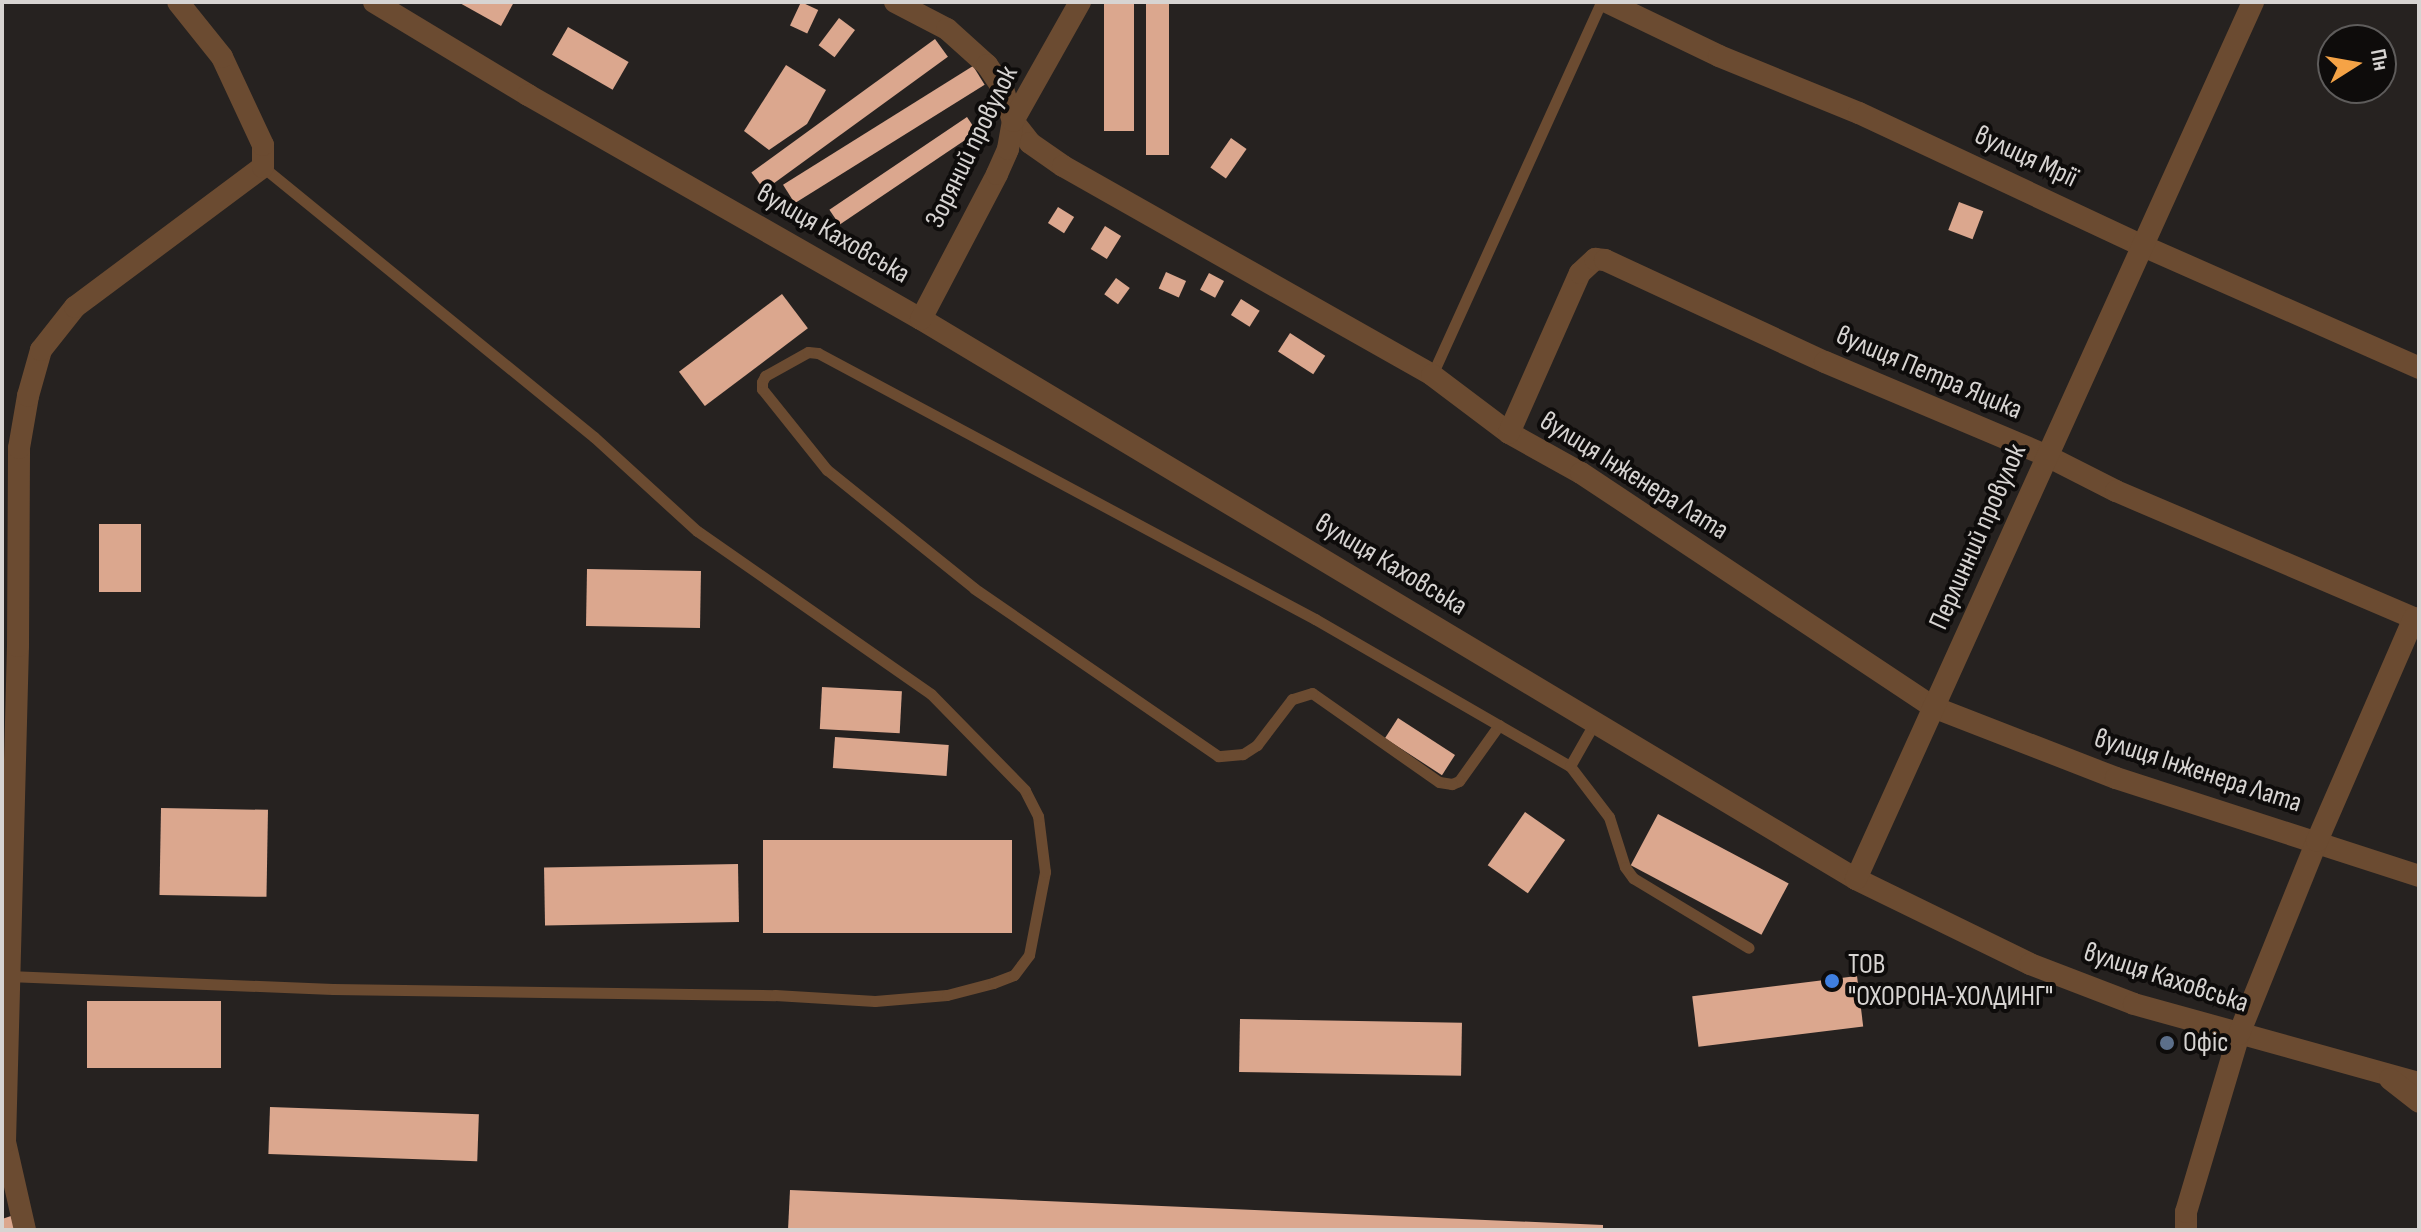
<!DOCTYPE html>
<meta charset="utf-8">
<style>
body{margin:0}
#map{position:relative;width:2421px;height:1232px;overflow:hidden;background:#262220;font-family:"Sofia Sans Condensed",sans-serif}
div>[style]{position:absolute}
.building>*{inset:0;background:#dba78e;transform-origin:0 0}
.lane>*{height:11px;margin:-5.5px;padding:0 5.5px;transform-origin:5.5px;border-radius:5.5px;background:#6b4b31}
.street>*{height:22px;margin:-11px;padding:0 11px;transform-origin:11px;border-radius:11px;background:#6b4b31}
.dots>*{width:22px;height:22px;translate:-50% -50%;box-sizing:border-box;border:4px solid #0e0c0b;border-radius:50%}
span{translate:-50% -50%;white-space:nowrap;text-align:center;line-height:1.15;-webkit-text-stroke:8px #0e0c0b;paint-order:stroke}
.street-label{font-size:28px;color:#d7d4d2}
.poi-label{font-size:28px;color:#d7d4d2}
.left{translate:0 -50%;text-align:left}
.frame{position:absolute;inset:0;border:4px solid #d7d4d2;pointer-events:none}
.north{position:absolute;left:2317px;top:24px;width:80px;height:80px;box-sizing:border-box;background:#0e0c0b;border:2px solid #5e5c5b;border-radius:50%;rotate:79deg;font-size:22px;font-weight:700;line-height:32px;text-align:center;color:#d7d4d2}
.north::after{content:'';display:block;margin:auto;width:28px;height:36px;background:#f5a346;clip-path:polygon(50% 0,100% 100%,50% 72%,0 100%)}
</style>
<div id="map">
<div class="building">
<div style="clip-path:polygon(458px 2px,514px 2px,501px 26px)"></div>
<div style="left:801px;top:2px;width:19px;height:26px;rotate:25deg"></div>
<div style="left:1104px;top:2px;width:30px;height:129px"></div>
<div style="left:1146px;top:2px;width:23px;height:153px"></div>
<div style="left:839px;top:18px;width:20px;height:34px;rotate:37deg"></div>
<div style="left:568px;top:27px;width:70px;height:32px;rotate:30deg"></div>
<div style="left:935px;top:39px;width:22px;height:227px;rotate:54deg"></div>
<div style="clip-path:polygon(786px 65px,826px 90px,807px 124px,769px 150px,744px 131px)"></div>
<div style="left:973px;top:66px;width:22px;height:224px;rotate:58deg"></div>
<div style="left:967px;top:117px;width:18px;height:166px;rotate:56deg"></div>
<div style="left:1231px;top:138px;width:19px;height:36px;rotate:35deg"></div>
<div style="left:1959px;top:202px;width:26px;height:30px;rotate:21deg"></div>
<div style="left:1058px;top:207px;width:19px;height:19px;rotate:32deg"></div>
<div style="left:1105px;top:226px;width:19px;height:27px;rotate:32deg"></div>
<div style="left:1166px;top:272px;width:22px;height:18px;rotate:24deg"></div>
<div style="left:1209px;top:273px;width:17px;height:19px;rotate:28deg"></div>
<div style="left:1116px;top:278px;width:17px;height:20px;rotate:36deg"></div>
<div style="left:782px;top:294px;width:43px;height:129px;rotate:53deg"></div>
<div style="left:1241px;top:299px;width:22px;height:19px;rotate:32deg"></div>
<div style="left:1290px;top:333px;width:42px;height:22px;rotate:33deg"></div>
<div style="left:99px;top:524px;width:42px;height:68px"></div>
<div style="left:587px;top:569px;width:114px;height:57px;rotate:1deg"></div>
<div style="left:822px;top:687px;width:80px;height:42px;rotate:3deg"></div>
<div style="left:1398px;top:718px;width:68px;height:24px;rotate:33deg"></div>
<div style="left:835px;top:737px;width:114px;height:31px;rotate:4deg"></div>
<div style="left:161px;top:808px;width:107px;height:87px;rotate:1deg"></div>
<div style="left:1525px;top:812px;width:49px;height:65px;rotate:35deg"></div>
<div style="left:1658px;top:814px;width:148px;height:58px;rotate:28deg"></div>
<div style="left:763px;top:840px;width:249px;height:93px"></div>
<div style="left:738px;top:864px;width:58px;height:194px;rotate:89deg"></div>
<div style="left:1857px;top:976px;width:51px;height:166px;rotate:83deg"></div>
<div style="left:87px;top:1001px;width:134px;height:67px"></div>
<div style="left:1240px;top:1019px;width:222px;height:53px;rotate:1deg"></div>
<div style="left:270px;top:1107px;width:209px;height:47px;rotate:2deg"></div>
<div style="clip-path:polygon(790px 1190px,1603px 1225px,1603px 1230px,788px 1230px)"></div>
<div style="clip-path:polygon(11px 1216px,15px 1230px,2px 1230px,2px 1219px)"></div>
</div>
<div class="lane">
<div style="left:1432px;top:375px;width:409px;rotate:-65.6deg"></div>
<div style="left:1499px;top:725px;width:69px;rotate:125.5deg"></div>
<div style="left:1459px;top:781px;width:8px;rotate:157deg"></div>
<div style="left:1452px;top:784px;width:13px;rotate:-171deg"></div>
<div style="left:1439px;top:782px;width:155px;rotate:-145deg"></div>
<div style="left:1312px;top:693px;width:21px;rotate:163deg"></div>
<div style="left:1292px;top:699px;width:58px;rotate:127.3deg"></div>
<div style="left:1257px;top:745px;width:17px;rotate:147deg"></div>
<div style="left:1243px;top:754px;width:25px;rotate:175deg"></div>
<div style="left:1218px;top:756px;width:296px;rotate:-145.5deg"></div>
<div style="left:974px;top:588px;width:189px;rotate:-141.2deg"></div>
<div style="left:827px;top:470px;width:104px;rotate:-128.7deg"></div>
<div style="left:762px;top:389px;width:7px;rotate:-90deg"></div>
<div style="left:762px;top:382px;width:7px;rotate:-63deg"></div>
<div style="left:765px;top:376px;width:49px;rotate:-29.2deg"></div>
<div style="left:808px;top:352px;width:10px;rotate:6deg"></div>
<div style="left:818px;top:353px;width:564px;rotate:28.16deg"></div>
<div style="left:1315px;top:619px;width:294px;rotate:30deg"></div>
<div style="left:1570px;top:766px;width:64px;rotate:52.6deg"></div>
<div style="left:1609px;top:817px;width:52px;rotate:72.3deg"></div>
<div style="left:1625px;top:867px;width:14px;rotate:54deg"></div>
<div style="left:1633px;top:878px;width:135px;rotate:31.1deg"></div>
<div style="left:1570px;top:766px;width:51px;rotate:-60.4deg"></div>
<div style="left:8px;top:976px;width:325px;rotate:2.3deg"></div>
<div style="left:333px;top:989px;width:442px;rotate:0.8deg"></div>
<div style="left:775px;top:995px;width:100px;rotate:3.4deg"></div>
<div style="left:875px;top:1001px;width:72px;rotate:-4.8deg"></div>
<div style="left:947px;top:995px;width:48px;rotate:-14.6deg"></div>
<div style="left:993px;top:983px;width:22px;rotate:-21deg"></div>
<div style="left:1014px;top:975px;width:25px;rotate:-53deg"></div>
<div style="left:1029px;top:955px;width:85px;rotate:-79.1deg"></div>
<div style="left:1045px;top:872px;width:56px;rotate:-97.1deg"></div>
<div style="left:1038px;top:816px;width:29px;rotate:-117deg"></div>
<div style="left:1025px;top:790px;width:134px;rotate:-134.4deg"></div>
<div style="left:931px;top:694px;width:285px;rotate:-145.1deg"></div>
<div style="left:697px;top:531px;width:139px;rotate:-137.6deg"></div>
<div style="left:594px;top:437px;width:427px;rotate:-140.8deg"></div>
</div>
<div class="street">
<div style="left:374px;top:2px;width:180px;rotate:31.1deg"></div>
<div style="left:528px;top:95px;width:452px;rotate:29.7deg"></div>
<div style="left:921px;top:319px;width:1090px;rotate:30.92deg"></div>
<div style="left:1856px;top:879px;width:194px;rotate:26deg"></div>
<div style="left:2030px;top:964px;width:111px;rotate:21deg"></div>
<div style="left:2134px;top:1004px;width:296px;rotate:15.5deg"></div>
<div style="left:895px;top:2px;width:59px;rotate:27.4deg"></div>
<div style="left:947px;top:29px;width:54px;rotate:42deg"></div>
<div style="left:987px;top:65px;width:29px;rotate:56deg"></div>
<div style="left:1003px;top:89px;width:34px;rotate:73deg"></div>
<div style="left:1013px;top:121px;width:28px;rotate:52deg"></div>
<div style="left:1030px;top:143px;width:40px;rotate:34.9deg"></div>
<div style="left:1063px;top:166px;width:424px;rotate:29.5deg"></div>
<div style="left:1432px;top:375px;width:96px;rotate:37deg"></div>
<div style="left:1509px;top:433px;width:82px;rotate:29.1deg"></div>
<div style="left:1581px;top:473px;width:423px;rotate:33.6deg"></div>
<div style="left:1933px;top:707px;width:196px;rotate:21.2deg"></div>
<div style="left:2116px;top:778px;width:318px;rotate:17.9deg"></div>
<div style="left:1607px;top:2px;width:124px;rotate:25.7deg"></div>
<div style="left:1719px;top:56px;width:151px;rotate:22.2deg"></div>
<div style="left:1859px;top:113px;width:314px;rotate:25.1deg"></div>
<div style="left:2143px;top:246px;width:302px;rotate:23.8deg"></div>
<div style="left:921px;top:319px;width:164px;rotate:-62.3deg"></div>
<div style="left:997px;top:174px;width:27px;rotate:-66deg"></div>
<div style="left:1008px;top:149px;width:28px;rotate:-80deg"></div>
<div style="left:1013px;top:121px;width:137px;rotate:-60.6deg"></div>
<div style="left:1509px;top:433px;width:175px;rotate:-66.1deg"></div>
<div style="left:1580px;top:273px;width:21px;rotate:-43deg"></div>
<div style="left:1595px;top:259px;width:10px;rotate:6deg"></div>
<div style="left:1605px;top:260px;width:242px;rotate:24.9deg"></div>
<div style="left:1825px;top:362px;width:241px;rotate:22.9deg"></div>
<div style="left:2047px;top:456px;width:77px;rotate:26.9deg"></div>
<div style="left:2116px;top:491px;width:329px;rotate:23.1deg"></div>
<div style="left:1856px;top:879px;width:963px;rotate:-65.64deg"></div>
<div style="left:2390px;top:1079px;width:37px;rotate:38deg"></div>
<div style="left:25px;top:1230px;width:90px;rotate:-102.8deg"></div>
<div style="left:5px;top:1142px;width:496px;rotate:-88.5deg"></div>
<div style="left:18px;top:646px;width:198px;rotate:-89.7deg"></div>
<div style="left:19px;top:448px;width:53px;rotate:-80.2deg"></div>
<div style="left:28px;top:396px;width:48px;rotate:-74.2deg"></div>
<div style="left:41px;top:350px;width:55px;rotate:-51.7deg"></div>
<div style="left:75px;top:307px;width:234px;rotate:-36.7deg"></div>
<div style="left:263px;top:167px;width:22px;rotate:-90deg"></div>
<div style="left:263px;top:145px;width:97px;rotate:-115deg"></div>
<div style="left:222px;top:57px;width:70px;rotate:-128.7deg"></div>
<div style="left:2186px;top:1230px;width:18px;rotate:-90deg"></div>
<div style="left:2186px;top:1212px;width:186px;rotate:-73.4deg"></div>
<div style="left:2239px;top:1034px;width:208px;rotate:-68deg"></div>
<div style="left:2317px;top:841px;width:243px;rotate:-66.5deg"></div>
</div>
<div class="dots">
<div style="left:1832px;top:981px;background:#3f7fe0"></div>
<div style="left:2167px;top:1043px;background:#5c6f8a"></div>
</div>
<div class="street-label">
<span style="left:972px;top:147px;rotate:-64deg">Зоряний провулок</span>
<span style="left:2026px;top:157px;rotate:25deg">вулиця Мрії</span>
<span style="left:833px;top:234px;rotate:30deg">вулиця Каховська</span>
<span style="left:1929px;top:373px;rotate:23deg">вулиця Петра Яцика</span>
<span style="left:1634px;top:476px;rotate:32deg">вулиця Інженера Лата</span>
<span style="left:1978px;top:537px;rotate:-66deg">Перлинний провулок</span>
<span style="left:1391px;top:565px;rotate:31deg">вулиця Каховська</span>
<span style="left:2198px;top:771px;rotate:18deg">вулиця Інженера Лата</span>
<span style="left:2166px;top:978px;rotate:18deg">вулиця Каховська</span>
</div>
<div class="poi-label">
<span class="left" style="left:1848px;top:981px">ТОВ<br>"ОХОРОНА-ХОЛДИНГ"</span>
<span class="left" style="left:2183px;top:1043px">Офіс</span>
</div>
<div class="frame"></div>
<div class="north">Пн</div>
</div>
